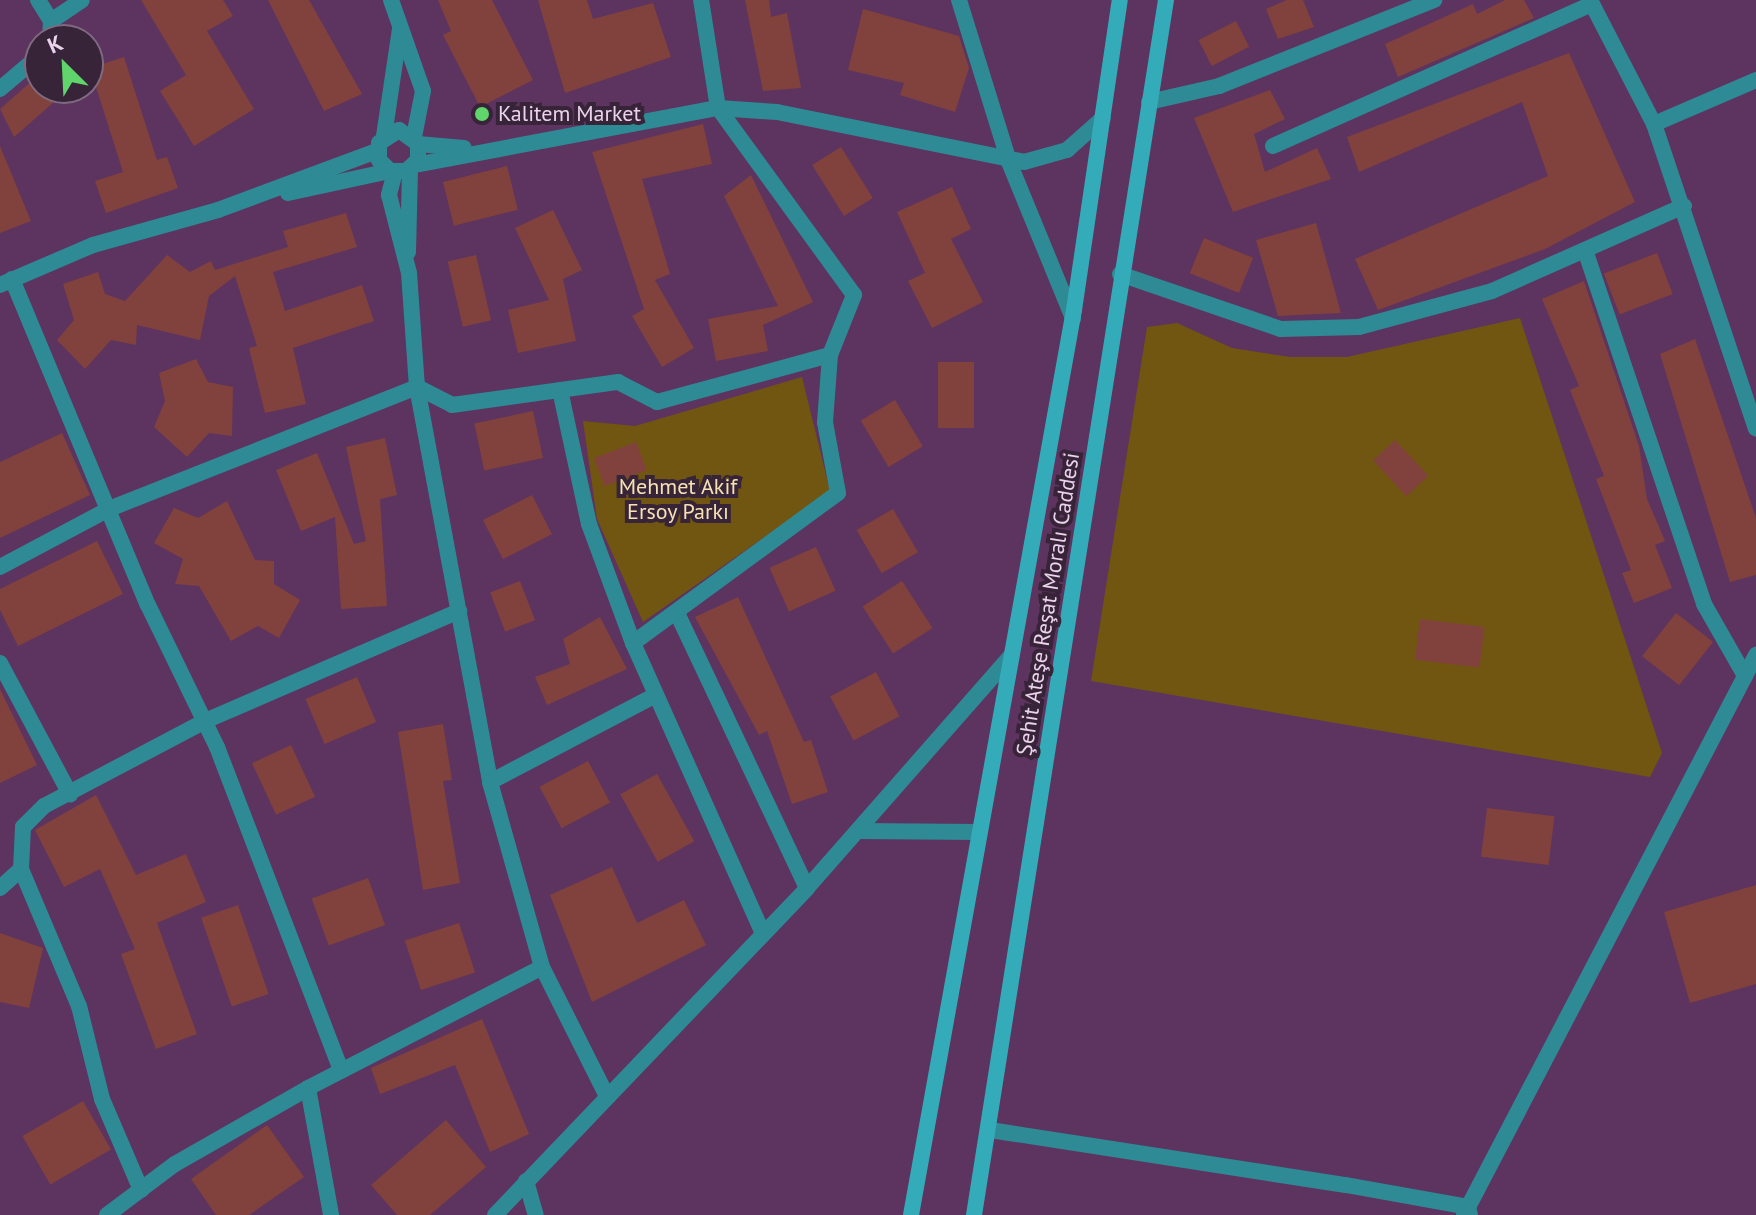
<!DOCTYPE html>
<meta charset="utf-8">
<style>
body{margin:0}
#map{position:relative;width:1756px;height:1215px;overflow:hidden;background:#5d335f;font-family:"PT Sans",sans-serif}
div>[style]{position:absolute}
.green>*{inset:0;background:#715611}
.building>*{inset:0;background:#81423d;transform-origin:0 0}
.street>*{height:16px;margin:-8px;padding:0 8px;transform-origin:8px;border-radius:8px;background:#2e8a94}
.secondary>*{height:16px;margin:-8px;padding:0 8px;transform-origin:8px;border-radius:8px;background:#34abb8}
.dots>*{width:22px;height:22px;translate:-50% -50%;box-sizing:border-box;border:4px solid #372438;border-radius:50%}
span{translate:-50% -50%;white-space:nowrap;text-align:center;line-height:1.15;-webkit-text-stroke:8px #372438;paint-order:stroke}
.poi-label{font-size:22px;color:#ecd3ed}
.left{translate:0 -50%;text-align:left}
.park-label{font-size:22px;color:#f6e1b3}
.street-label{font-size:22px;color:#ecd3ed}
.north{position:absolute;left:24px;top:24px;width:80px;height:80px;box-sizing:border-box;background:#372438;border:2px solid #7f6a80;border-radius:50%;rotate:336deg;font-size:22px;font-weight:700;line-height:32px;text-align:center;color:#ecd3ed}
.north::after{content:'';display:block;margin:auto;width:28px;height:36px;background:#5fd56b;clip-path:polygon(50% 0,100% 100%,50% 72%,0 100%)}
</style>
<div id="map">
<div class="green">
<div style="clip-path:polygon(1520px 318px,1662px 753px,1650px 777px,1091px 681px,1147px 327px,1177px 323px,1232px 348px,1290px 357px,1347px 357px)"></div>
<div style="clip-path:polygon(802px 377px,830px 491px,643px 622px,597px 519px,583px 421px,635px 426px)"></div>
</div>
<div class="building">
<div style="clip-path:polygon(141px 0,223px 0,233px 16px,207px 31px,254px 109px,194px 146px,160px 91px,186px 75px)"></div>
<div style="clip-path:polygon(268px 0,309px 0,362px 94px,324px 111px)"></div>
<div style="clip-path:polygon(438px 0,492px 0,533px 80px,480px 107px,443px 35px,451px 31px)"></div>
<div style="clip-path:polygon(538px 0,587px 0,593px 19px,653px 3px,671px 57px,565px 93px)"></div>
<div style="clip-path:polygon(745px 0,769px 0,771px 17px,787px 13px,801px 88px,763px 91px)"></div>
<div style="clip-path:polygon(1287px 0,1303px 0,1314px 27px,1278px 39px,1266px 9px)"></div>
<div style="clip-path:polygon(1505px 0,1524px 0,1534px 18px,1398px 77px,1385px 44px,1473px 4px,1477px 14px)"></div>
<div style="clip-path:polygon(863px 9px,959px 36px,969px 68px,955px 112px,900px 95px,904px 83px,848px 70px)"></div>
<div style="left:1236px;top:21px;width:29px;height:42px;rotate:63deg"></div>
<div style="clip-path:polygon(1569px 53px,1635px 202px,1545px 249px,1378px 310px,1355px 259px,1548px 176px,1522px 102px,1359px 172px,1347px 137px)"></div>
<div style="clip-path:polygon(124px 57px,157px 160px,167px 157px,178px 188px,106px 213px,95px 181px,123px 172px,90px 68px)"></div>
<div style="clip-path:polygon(40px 74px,40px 88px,70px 88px,14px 137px,0 109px)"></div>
<div style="clip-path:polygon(1270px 90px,1285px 119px,1254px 134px,1265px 172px,1317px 148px,1331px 179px,1233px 212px,1194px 118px)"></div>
<div style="clip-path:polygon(703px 124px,712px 164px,642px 179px,670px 274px,655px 280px,694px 348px,662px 367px,632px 316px,644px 309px,592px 152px)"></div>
<div style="clip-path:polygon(0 146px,31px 221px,0 233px)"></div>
<div style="left:841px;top:147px;width:60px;height:34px;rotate:58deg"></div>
<div style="left:507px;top:166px;width:45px;height:66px;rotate:76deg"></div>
<div style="clip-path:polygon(751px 175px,813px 302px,763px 325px,768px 351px,716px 361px,708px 319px,778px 306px,724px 196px)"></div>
<div style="clip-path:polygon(952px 187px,971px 229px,951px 239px,983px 302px,932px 328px,908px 281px,925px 273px,897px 212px)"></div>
<div style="clip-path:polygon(553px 210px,582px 270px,563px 279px,576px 341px,518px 353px,508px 310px,549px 300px,515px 228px)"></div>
<div style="clip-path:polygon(346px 213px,357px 247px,273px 272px,285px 311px,362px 285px,374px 321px,293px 348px,306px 404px,265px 413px,249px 348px,257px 346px,235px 276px,209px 296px,200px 340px,137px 325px,136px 345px,111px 340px,85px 369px,57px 340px,74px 320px,63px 284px,98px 272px,105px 294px,125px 301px,167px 255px,190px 272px,211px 261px,215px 270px,288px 247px,283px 231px)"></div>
<div style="clip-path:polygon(1316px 223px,1341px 313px,1278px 316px,1256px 240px)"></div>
<div style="left:1204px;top:238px;width:53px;height:38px;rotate:22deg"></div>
<div style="left:1657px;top:253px;width:44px;height:57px;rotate:69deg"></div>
<div style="left:476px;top:255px;width:67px;height:29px;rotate:77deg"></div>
<div style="clip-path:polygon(1584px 281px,1639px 446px,1647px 499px,1665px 541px,1655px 545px,1672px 588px,1634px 603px,1622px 573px,1631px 570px,1596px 479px,1604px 476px,1570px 390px,1579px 386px,1542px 299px)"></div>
<div style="clip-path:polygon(1695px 339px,1756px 518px,1756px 575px,1730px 582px,1660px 354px)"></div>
<div style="clip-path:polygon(196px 359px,208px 382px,233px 387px,232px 436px,209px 433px,187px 457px,154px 427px,165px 401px,159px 373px)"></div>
<div style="left:938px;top:362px;width:36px;height:66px"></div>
<div style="left:895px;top:400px;width:54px;height:40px;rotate:59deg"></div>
<div style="left:533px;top:411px;width:48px;height:60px;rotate:78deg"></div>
<div style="clip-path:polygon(62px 433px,90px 495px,0 538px,0 462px)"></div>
<div style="clip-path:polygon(385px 438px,397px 495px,380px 499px,387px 606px,341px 609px,335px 517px,301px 531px,276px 470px,317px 453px,354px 544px,366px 541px,346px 447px)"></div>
<div style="left:1395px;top:440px;width:49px;height:30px;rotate:47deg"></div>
<div style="left:636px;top:442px;width:30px;height:45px;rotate:69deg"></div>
<div style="left:532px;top:495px;width:44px;height:55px;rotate:63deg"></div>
<div style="clip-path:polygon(227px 501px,255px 560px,274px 561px,274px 584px,300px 600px,279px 638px,258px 626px,231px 641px,199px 586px,175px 584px,183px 559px,154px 543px,174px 508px,198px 518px)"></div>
<div style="left:893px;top:509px;width:50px;height:42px;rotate:60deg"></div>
<div style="clip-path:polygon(97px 541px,123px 594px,18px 646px,0 610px,0 589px)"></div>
<div style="left:816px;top:547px;width:48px;height:51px;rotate:66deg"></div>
<div style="left:520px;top:581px;width:42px;height:32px;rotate:69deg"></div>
<div style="left:902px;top:581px;width:56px;height:47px;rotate:57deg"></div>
<div style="clip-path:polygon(738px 597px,804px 742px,811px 740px,828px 792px,792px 804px,767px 731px,759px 735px,695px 617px)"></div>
<div style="left:1676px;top:613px;width:47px;height:55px;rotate:38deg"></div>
<div style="clip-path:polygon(600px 617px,627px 669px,547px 705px,535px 677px,570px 664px,563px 639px)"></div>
<div style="left:1420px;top:619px;width:65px;height:41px;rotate:7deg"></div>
<div style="left:876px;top:672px;width:50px;height:52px;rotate:62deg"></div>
<div style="left:357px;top:677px;width:49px;height:56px;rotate:67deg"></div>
<div style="clip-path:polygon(0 689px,37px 765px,0 783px)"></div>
<div style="clip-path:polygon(443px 724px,452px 780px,443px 781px,460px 883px,423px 890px,398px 732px)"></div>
<div style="left:291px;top:745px;width:57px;height:43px;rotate:65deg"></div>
<div style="left:588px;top:761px;width:47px;height:55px;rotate:62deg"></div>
<div style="left:657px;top:774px;width:77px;height:42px;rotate:61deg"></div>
<div style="clip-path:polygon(96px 795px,136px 875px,186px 854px,206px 902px,157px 923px,197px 1034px,156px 1049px,121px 954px,135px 949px,100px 869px,64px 887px,35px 830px)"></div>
<div style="left:1487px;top:808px;width:68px;height:49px;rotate:7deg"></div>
<div style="clip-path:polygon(612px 867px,637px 923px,684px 900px,706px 945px,592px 1002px,550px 895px)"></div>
<div style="left:368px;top:878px;width:50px;height:60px;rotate:70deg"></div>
<div style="clip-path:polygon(1756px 885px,1756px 984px,1690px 1003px,1664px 912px)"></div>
<div style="left:238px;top:905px;width:94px;height:39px;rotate:71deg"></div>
<div style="left:459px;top:923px;width:52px;height:57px;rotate:72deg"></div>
<div style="clip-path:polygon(0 933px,43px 948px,29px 1008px,0 1002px)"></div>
<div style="clip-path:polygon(482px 1019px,529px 1134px,490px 1152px,455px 1065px,380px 1094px,371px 1068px)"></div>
<div style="left:83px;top:1101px;width:56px;height:70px;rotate:60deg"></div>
<div style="clip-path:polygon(446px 1120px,486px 1167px,430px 1215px,397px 1215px,371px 1185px)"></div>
<div style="clip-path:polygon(267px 1125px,304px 1177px,249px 1215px,216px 1215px,191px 1179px)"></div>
</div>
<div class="street">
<div style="left:38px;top:0;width:25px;rotate:58deg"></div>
<div style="left:391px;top:0;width:96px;rotate:70.6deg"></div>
<div style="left:423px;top:91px;width:47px;rotate:101.1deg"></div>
<div style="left:959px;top:0;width:170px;rotate:72.8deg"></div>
<div style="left:1009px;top:162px;width:169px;rotate:67.7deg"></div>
<div style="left:1590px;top:0;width:140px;rotate:62.7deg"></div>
<div style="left:1654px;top:124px;width:321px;rotate:71.5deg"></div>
<div style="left:50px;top:40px;width:19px;rotate:-87deg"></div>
<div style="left:51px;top:21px;width:37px;rotate:-34deg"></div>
<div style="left:0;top:89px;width:52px;rotate:-40.4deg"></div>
<div style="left:1149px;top:102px;width:72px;rotate:-12.9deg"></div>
<div style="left:1219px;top:86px;width:232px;rotate:-21.8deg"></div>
<div style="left:1654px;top:124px;width:111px;rotate:-23.3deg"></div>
<div style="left:384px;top:136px;width:108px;rotate:-81.5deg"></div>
<div style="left:418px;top:144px;width:16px;rotate:90deg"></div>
<div style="left:418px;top:160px;width:16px;rotate:137deg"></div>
<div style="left:406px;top:171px;width:16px;rotate:180deg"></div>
<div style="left:390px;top:171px;width:16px;rotate:-135deg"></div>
<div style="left:379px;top:160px;width:17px;rotate:-90deg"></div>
<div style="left:379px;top:143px;width:24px;rotate:-33deg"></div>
<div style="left:399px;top:130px;width:24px;rotate:36deg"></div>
<div style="left:418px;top:144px;width:46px;rotate:5deg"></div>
<div style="left:1273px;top:146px;width:349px;rotate:-24deg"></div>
<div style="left:415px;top:165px;width:308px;rotate:-10.7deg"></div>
<div style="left:718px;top:108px;width:59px;rotate:3.9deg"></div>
<div style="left:777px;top:112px;width:252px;rotate:11.4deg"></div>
<div style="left:1024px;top:162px;width:45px;rotate:-15.6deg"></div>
<div style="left:1067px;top:150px;width:48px;rotate:-41.6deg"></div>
<div style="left:395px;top:172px;width:24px;rotate:105deg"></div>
<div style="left:389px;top:195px;width:81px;rotate:75.6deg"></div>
<div style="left:409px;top:273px;width:114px;rotate:86deg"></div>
<div style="left:417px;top:387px;width:402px;rotate:79.5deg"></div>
<div style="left:490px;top:782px;width:192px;rotate:74.3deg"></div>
<div style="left:542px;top:967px;width:142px;rotate:63.3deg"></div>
<div style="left:288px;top:193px;width:104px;rotate:-12.2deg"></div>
<div style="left:1585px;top:250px;width:373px;rotate:71.4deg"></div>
<div style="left:1704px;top:604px;width:83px;rotate:60.3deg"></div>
<div style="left:408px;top:252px;width:83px;rotate:-88.6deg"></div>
<div style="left:1120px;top:274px;width:170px;rotate:18.9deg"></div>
<div style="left:1281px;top:329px;width:78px;rotate:-1.5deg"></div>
<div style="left:1359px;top:327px;width:138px;rotate:-15.1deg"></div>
<div style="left:1492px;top:291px;width:210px;rotate:-23.9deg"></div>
<div style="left:12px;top:279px;width:353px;rotate:67.4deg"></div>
<div style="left:148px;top:605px;width:158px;rotate:64.1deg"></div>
<div style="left:217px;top:747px;width:346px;rotate:69deg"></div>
<div style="left:0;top:285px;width:101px;rotate:-23.3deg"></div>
<div style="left:93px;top:245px;width:130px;rotate:-15.6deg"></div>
<div style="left:218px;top:210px;width:170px;rotate:-20.4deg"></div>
<div style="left:560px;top:390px;width:137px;rotate:77.8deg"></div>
<div style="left:589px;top:524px;width:127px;rotate:69.7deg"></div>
<div style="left:633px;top:643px;width:318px;rotate:65.9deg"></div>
<div style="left:0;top:567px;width:123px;rotate:-28deg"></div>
<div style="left:109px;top:509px;width:331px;rotate:-21.6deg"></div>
<div style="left:417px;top:387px;width:39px;rotate:27deg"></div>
<div style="left:452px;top:405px;width:168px;rotate:-7.9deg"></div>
<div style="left:618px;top:382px;width:44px;rotate:27.1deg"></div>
<div style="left:657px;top:402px;width:179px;rotate:-15.2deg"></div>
<div style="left:677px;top:613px;width:304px;rotate:64.7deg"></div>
<div style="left:633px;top:643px;width:254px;rotate:-36.2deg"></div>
<div style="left:838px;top:493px;width:72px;rotate:-100.4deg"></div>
<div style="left:825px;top:422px;width:67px;rotate:-85.7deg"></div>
<div style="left:830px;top:355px;width:65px;rotate:-68.2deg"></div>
<div style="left:854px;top:295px;width:231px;rotate:-126deg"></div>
<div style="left:718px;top:108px;width:109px;rotate:-98.9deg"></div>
<div style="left:0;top:663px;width:149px;rotate:61.9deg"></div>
<div style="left:490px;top:782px;width:187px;rotate:-27.7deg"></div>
<div style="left:858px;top:831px;width:121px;rotate:0.5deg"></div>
<div style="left:21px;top:869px;width:149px;rotate:67.1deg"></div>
<div style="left:79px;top:1006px;width:96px;rotate:76.1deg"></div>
<div style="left:102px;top:1099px;width:99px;rotate:66.8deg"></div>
<div style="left:0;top:888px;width:28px;rotate:-42deg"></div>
<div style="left:21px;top:869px;width:42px;rotate:-87.3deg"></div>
<div style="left:23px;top:827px;width:30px;rotate:-45deg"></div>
<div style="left:44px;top:806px;width:182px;rotate:-27.8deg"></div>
<div style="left:205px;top:721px;width:277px;rotate:-23.4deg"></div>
<div style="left:308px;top:1088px;width:129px;rotate:79.7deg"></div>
<div style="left:990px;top:1130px;width:360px;rotate:8.8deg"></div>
<div style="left:1346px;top:1185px;width:124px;rotate:10.2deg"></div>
<div style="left:1468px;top:1207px;width:8px;rotate:76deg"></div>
<div style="left:526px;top:1181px;width:35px;rotate:74deg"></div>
<div style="left:107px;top:1215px;width:85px;rotate:-36.9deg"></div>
<div style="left:175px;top:1164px;width:153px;rotate:-29.7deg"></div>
<div style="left:308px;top:1088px;width:263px;rotate:-27.3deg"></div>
<div style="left:495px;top:1215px;width:452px;rotate:-46.3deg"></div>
<div style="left:807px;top:888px;width:308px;rotate:-48.7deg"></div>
<div style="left:1464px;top:1215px;width:632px;rotate:-62.46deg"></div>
</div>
<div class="secondary">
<div style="left:911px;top:1215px;width:920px;rotate:-79.79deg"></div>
<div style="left:1074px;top:310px;width:313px;rotate:-81.6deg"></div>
<div style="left:974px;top:1215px;width:1230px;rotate:-81.02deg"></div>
</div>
<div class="dots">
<div style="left:482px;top:114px;background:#5fd56b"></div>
</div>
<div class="poi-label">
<span class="left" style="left:498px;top:114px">Kalitem Market</span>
</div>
<div class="park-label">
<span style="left:678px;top:499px">Mehmet Akif<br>Ersoy Parkı</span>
</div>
<div class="street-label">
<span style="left:1048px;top:604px;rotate:-81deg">Şehit Ateşe Reşat Moralı Caddesi</span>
</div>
<div class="north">K</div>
</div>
